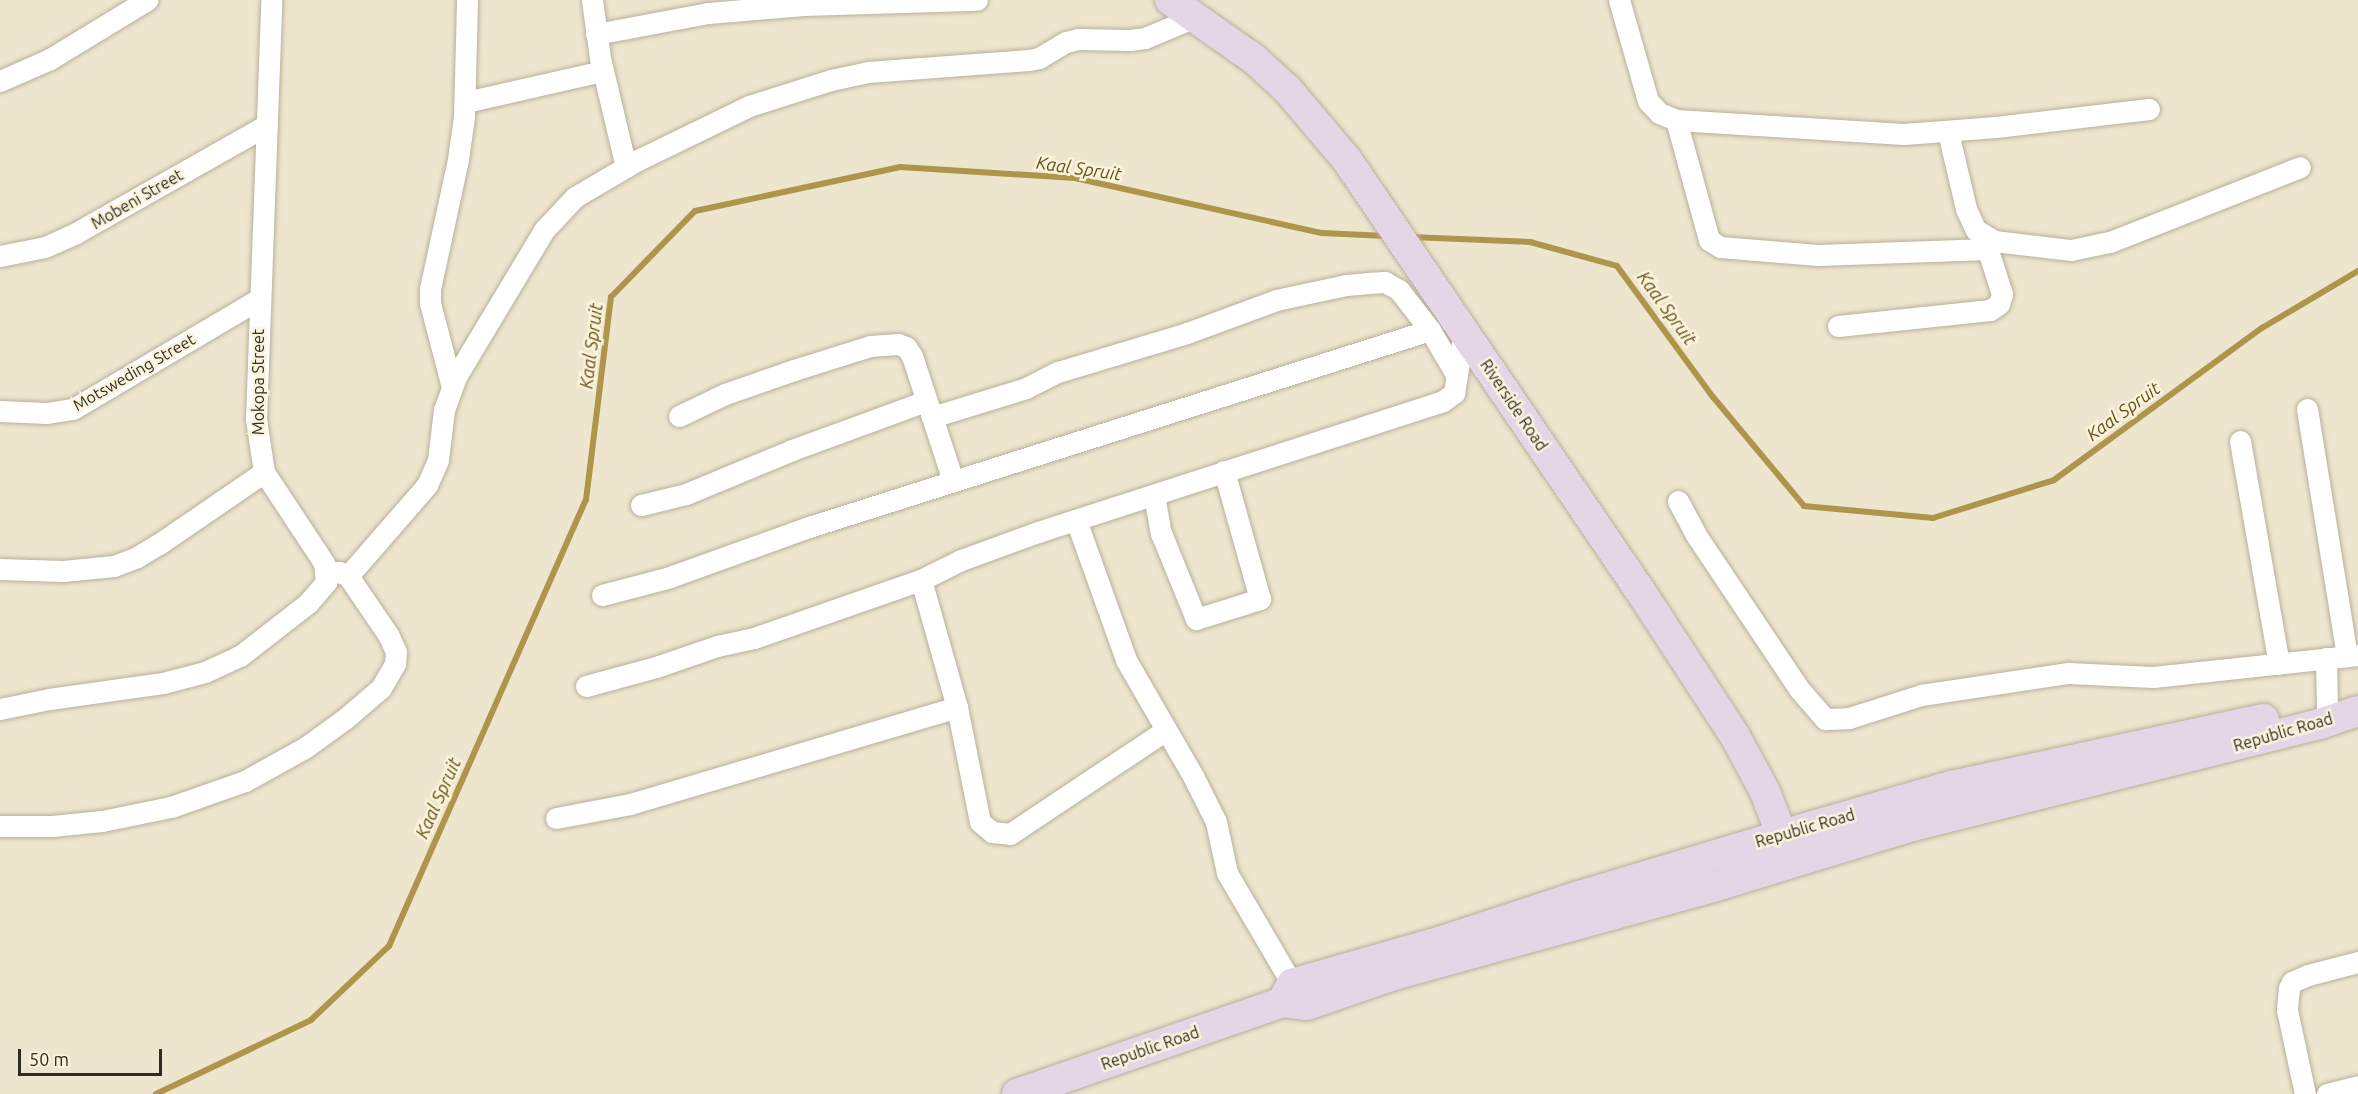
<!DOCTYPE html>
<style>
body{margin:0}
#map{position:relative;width:2358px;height:1094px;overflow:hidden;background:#eee5ce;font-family:Ubuntu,sans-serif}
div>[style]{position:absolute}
.stream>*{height:6px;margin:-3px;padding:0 3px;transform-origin:3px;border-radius:3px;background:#ae954b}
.roads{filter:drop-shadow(0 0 2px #b8b09a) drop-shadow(0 0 2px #b8b09a)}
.street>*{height:21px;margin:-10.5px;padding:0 10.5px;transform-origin:10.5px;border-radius:10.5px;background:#fff}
.secondary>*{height:30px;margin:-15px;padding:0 15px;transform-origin:15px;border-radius:15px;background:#e5d6e7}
span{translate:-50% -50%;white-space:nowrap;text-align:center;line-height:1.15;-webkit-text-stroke:5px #fbf3db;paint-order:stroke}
.street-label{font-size:16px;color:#2f2c23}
.water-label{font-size:18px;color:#635119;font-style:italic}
.scale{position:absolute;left:18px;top:1049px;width:144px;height:27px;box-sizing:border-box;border:3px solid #2f2c23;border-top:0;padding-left:8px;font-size:18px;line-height:21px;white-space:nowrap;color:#2f2c23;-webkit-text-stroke:4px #fbf3db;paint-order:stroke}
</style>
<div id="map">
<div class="stream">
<div style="left:1411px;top:237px;width:119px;rotate:2.4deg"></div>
<div style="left:1530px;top:242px;width:90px;rotate:15.4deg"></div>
<div style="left:1617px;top:266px;width:162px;rotate:53.8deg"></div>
<div style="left:1713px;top:397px;width:142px;rotate:50.1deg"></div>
<div style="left:1804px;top:506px;width:130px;rotate:5.3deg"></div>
<div style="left:1933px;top:518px;width:127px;rotate:-17.4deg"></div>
<div style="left:2054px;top:480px;width:258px;rotate:-36.2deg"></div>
<div style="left:2262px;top:328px;width:112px;rotate:-30.7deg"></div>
<div style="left:156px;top:1094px;width:172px;rotate:-25.5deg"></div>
<div style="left:311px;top:1020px;width:108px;rotate:-43.5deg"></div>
<div style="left:389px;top:946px;width:488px;rotate:-66.2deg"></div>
<div style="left:586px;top:500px;width:205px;rotate:-83deg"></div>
<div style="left:611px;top:297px;width:120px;rotate:-45.7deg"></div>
<div style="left:695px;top:211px;width:210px;rotate:-12.1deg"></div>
<div style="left:900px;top:167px;width:175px;rotate:3.6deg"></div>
<div style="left:1075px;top:178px;width:253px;rotate:12.6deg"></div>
<div style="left:1322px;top:233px;width:64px;rotate:2.7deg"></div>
</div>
<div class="roads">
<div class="street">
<div style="left:592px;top:0;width:59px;rotate:82.1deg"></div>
<div style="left:600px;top:58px;width:112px;rotate:76.6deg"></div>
<div style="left:1619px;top:0;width:105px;rotate:74deg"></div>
<div style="left:1648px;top:101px;width:16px;rotate:47deg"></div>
<div style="left:1659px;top:113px;width:18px;rotate:22deg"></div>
<div style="left:1676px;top:120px;width:228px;rotate:3.5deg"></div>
<div style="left:1904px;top:134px;width:92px;rotate:-4.4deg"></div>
<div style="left:1996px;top:127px;width:154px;rotate:-6.7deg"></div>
<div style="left:596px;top:34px;width:114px;rotate:-10.6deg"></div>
<div style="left:708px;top:13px;width:96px;rotate:-4.8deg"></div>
<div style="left:804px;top:5px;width:173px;rotate:-1.7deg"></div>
<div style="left:0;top:81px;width:55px;rotate:-23.7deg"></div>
<div style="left:50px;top:59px;width:114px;rotate:-31.3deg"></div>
<div style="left:466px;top:102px;width:139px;rotate:-12.8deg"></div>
<div style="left:1676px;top:120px;width:124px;rotate:74.6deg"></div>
<div style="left:1709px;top:240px;width:13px;rotate:32deg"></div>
<div style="left:1720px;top:247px;width:98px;rotate:4.7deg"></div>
<div style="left:1818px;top:255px;width:170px;rotate:-2deg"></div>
<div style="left:1948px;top:132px;width:79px;rotate:76.8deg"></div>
<div style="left:1966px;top:209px;width:23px;rotate:65deg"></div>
<div style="left:1976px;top:230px;width:21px;rotate:31deg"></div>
<div style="left:1994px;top:241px;width:78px;rotate:6.7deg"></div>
<div style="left:2071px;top:250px;width:40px;rotate:-12deg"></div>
<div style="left:2110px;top:242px;width:204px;rotate:-21.5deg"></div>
<div style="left:0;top:256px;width:46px;rotate:-11.3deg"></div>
<div style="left:45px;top:247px;width:34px;rotate:-24deg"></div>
<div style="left:76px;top:233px;width:219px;rotate:-29.5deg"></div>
<div style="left:1838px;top:326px;width:153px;rotate:-6deg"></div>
<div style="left:1990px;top:310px;width:11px;rotate:-34deg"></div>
<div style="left:1999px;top:304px;width:10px;rotate:-73deg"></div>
<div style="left:2002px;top:294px;width:59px;rotate:-107.8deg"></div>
<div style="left:452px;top:387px;width:87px;rotate:-104.7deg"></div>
<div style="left:430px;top:303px;width:14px;rotate:-90deg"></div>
<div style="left:430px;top:289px;width:133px;rotate:-77.8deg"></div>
<div style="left:458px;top:159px;width:42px;rotate:-81.9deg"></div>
<div style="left:464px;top:117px;width:117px;rotate:-88.5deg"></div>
<div style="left:2307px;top:409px;width:250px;rotate:80.8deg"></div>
<div style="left:0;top:411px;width:47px;rotate:2.4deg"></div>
<div style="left:47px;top:413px;width:26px;rotate:-9deg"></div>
<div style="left:73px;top:409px;width:216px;rotate:-30.6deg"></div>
<div style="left:679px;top:416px;width:51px;rotate:-25.6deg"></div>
<div style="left:725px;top:394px;width:73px;rotate:-19.2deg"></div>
<div style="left:794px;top:370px;width:80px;rotate:-17.5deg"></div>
<div style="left:870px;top:346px;width:28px;rotate:-4deg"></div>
<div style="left:898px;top:344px;width:9px;rotate:21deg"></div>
<div style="left:906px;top:347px;width:11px;rotate:56deg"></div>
<div style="left:912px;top:356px;width:132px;rotate:71.8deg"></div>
<div style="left:932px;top:417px;width:98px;rotate:-17.1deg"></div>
<div style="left:1026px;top:388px;width:36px;rotate:-27deg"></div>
<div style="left:1058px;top:372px;width:135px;rotate:-16.8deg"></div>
<div style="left:1187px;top:333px;width:95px;rotate:-20.3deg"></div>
<div style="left:1276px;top:300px;width:72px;rotate:-12.1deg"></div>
<div style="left:1346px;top:285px;width:21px;rotate:-5deg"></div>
<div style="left:1367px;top:283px;width:18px;rotate:-3deg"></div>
<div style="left:1385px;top:282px;width:16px;rotate:30deg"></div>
<div style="left:1399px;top:290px;width:51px;rotate:52.2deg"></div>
<div style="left:1430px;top:330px;width:53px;rotate:59.6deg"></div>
<div style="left:2240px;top:441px;width:226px;rotate:80.1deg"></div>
<div style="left:1154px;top:495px;width:39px;rotate:80deg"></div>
<div style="left:1161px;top:533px;width:93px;rotate:67.9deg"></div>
<div style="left:1196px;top:619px;width:53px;rotate:-17.4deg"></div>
<div style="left:1247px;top:603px;width:14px;rotate:-17deg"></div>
<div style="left:1260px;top:599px;width:133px;rotate:-105.7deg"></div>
<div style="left:1678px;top:501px;width:38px;rotate:62deg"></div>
<div style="left:1696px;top:535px;width:185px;rotate:56.2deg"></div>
<div style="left:1799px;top:689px;width:40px;rotate:49deg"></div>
<div style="left:1825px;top:719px;width:24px;rotate:-2deg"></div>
<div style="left:1849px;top:718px;width:76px;rotate:-17.7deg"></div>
<div style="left:1921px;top:695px;width:149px;rotate:-8.5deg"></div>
<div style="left:2068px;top:673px;width:85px;rotate:2.7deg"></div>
<div style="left:2153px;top:677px;width:206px;rotate:-6.1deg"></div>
<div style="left:641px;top:505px;width:46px;rotate:-13.7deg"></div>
<div style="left:686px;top:494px;width:115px;rotate:-22.5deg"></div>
<div style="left:792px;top:450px;width:143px;rotate:-20.1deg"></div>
<div style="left:1076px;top:520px;width:149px;rotate:70.3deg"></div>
<div style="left:1126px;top:660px;width:136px;rotate:60deg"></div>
<div style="left:1194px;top:778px;width:49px;rotate:63.4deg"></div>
<div style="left:1216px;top:822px;width:52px;rotate:77.8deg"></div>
<div style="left:1227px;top:873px;width:129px;rotate:59.6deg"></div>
<div style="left:0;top:569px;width:63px;rotate:1.8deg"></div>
<div style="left:63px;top:571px;width:51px;rotate:-5.6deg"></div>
<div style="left:114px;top:566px;width:25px;rotate:-21deg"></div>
<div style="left:137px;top:557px;width:26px;rotate:-31deg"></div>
<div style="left:159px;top:544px;width:127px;rotate:-34.4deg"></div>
<div style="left:264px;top:472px;width:54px;rotate:-98.6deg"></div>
<div style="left:256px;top:419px;width:419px;rotate:-87.9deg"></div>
<div style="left:348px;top:576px;width:121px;rotate:-49deg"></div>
<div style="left:427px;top:485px;width:27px;rotate:-66deg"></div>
<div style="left:438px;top:460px;width:50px;rotate:-83.2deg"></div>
<div style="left:444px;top:410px;width:37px;rotate:-70deg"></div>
<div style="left:457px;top:375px;width:169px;rotate:-59deg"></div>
<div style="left:544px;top:230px;width:45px;rotate:-46.8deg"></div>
<div style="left:575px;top:197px;width:73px;rotate:-30.4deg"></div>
<div style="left:638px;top:160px;width:123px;rotate:-25.9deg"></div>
<div style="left:749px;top:106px;width:86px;rotate:-17.6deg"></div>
<div style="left:831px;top:80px;width:38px;rotate:-12deg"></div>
<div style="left:868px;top:72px;width:161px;rotate:-4.3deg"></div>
<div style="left:1029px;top:60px;width:10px;rotate:-11deg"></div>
<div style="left:1039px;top:58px;width:31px;rotate:-31deg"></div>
<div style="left:1066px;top:42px;width:12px;rotate:-14deg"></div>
<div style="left:1078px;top:39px;width:51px;rotate:1.1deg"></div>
<div style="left:1129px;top:40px;width:16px;rotate:-7deg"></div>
<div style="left:1145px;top:38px;width:54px;rotate:-22.8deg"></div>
<div style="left:921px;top:580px;width:132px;rotate:74.2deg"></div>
<div style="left:602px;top:595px;width:67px;rotate:-14.7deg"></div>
<div style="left:667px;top:578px;width:151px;rotate:-19.8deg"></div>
<div style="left:809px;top:527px;width:651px;rotate:-17.6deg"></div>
<div style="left:2326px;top:658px;width:52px;rotate:88.9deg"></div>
<div style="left:586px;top:686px;width:73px;rotate:-15.2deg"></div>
<div style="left:656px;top:667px;width:65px;rotate:-19deg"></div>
<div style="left:717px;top:646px;width:38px;rotate:-12deg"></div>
<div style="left:754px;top:638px;width:177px;rotate:-19.2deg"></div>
<div style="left:921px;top:580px;width:45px;rotate:-26.6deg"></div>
<div style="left:961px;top:560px;width:82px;rotate:-20deg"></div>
<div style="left:1038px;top:532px;width:426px;rotate:-17.9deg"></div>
<div style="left:1443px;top:401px;width:14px;rotate:-36deg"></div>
<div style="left:1454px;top:393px;width:62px;rotate:-80.7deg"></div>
<div style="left:0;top:709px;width:50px;rotate:-11.5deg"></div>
<div style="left:49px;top:699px;width:115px;rotate:-8deg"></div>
<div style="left:163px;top:683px;width:43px;rotate:-14.7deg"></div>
<div style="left:205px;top:672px;width:38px;rotate:-25deg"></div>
<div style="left:240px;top:656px;width:86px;rotate:-37.9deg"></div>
<div style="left:308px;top:603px;width:28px;rotate:-49deg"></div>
<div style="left:326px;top:582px;width:19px;rotate:-96deg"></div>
<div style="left:324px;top:563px;width:109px;rotate:-123.4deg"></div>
<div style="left:556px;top:818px;width:75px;rotate:-10.7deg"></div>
<div style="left:630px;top:804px;width:341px;rotate:-16.5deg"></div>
<div style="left:957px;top:707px;width:117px;rotate:78.7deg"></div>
<div style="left:980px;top:822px;width:16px;rotate:40deg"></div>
<div style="left:992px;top:832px;width:18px;rotate:6deg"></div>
<div style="left:1010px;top:834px;width:187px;rotate:-33.7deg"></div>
<div style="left:0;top:826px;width:52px"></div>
<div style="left:52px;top:826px;width:50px;rotate:-5.7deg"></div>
<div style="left:102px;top:821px;width:70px;rotate:-11.5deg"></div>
<div style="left:171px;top:807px;width:78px;rotate:-19.4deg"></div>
<div style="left:245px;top:781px;width:70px;rotate:-29.1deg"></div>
<div style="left:306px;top:747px;width:49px;rotate:-35.9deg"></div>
<div style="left:346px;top:718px;width:46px;rotate:-40.6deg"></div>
<div style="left:381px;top:688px;width:28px;rotate:-60deg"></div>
<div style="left:395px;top:664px;width:12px;rotate:-85deg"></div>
<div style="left:396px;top:652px;width:17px;rotate:-114deg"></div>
<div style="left:389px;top:636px;width:73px;rotate:-124.3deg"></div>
<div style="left:348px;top:576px;width:10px;rotate:-156deg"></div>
<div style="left:339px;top:572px;width:12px;rotate:175deg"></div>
<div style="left:2305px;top:1094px;width:86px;rotate:-102.1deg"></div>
<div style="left:2287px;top:1010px;width:22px;rotate:-85deg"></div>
<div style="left:2289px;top:988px;width:7px;rotate:-63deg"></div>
<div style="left:2292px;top:982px;width:17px;rotate:-24deg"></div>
<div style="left:2308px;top:975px;width:52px;rotate:-14.6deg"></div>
<div style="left:2327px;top:1094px;width:32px;rotate:-14deg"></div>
</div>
<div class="secondary">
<div style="left:1170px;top:0;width:103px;rotate:35.1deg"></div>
<div style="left:1254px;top:59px;width:45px;rotate:42.3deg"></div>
<div style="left:1287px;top:89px;width:93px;rotate:49.8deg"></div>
<div style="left:1347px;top:160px;width:526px;rotate:55.77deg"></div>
<div style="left:1643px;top:595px;width:168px;rotate:56.9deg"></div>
<div style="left:1735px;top:736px;width:64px;rotate:61.8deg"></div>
<div style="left:1765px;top:792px;width:66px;rotate:68.8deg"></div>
<div style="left:1282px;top:1002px;width:21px;rotate:-61deg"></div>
<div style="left:1292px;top:984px;width:159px;rotate:-16deg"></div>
<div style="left:1445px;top:940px;width:141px;rotate:-18.2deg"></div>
<div style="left:1579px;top:896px;width:212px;rotate:-16.7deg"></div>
<div style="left:1782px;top:835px;width:176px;rotate:-16.2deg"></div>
<div style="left:1951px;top:786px;width:320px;rotate:-12.1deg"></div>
<div style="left:1017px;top:1094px;width:281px;rotate:-19.1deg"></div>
<div style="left:1282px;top:1002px;width:25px;rotate:7deg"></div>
<div style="left:1307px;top:1005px;width:95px;rotate:-19deg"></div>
<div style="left:1397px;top:974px;width:328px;rotate:-15.4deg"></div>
<div style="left:1713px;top:887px;width:209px;rotate:-17deg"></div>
<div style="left:1913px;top:826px;width:420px;rotate:-14.1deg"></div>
<div style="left:2320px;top:724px;width:40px;rotate:-18.9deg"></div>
</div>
</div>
<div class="street-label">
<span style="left:137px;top:199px;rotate:-30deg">Mobeni Street</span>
<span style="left:134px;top:372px;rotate:-30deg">Motsweding Street</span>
<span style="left:258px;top:382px;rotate:-90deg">Mokopa Street</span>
<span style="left:1514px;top:405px;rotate:56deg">Riverside Road</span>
<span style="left:2283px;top:732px;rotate:-16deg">Republic Road</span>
<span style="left:1805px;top:828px;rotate:-16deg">Republic Road</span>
<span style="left:1150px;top:1048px;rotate:-19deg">Republic Road</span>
</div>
<div class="water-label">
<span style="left:1079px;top:168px;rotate:8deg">Kaal Spruit</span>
<span style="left:1667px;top:308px;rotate:54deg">Kaal Spruit</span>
<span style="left:591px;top:346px;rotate:-83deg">Kaal Spruit</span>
<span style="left:2123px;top:411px;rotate:-36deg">Kaal Spruit</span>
<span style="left:438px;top:798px;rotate:-66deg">Kaal Spruit</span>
</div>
<div class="scale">50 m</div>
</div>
